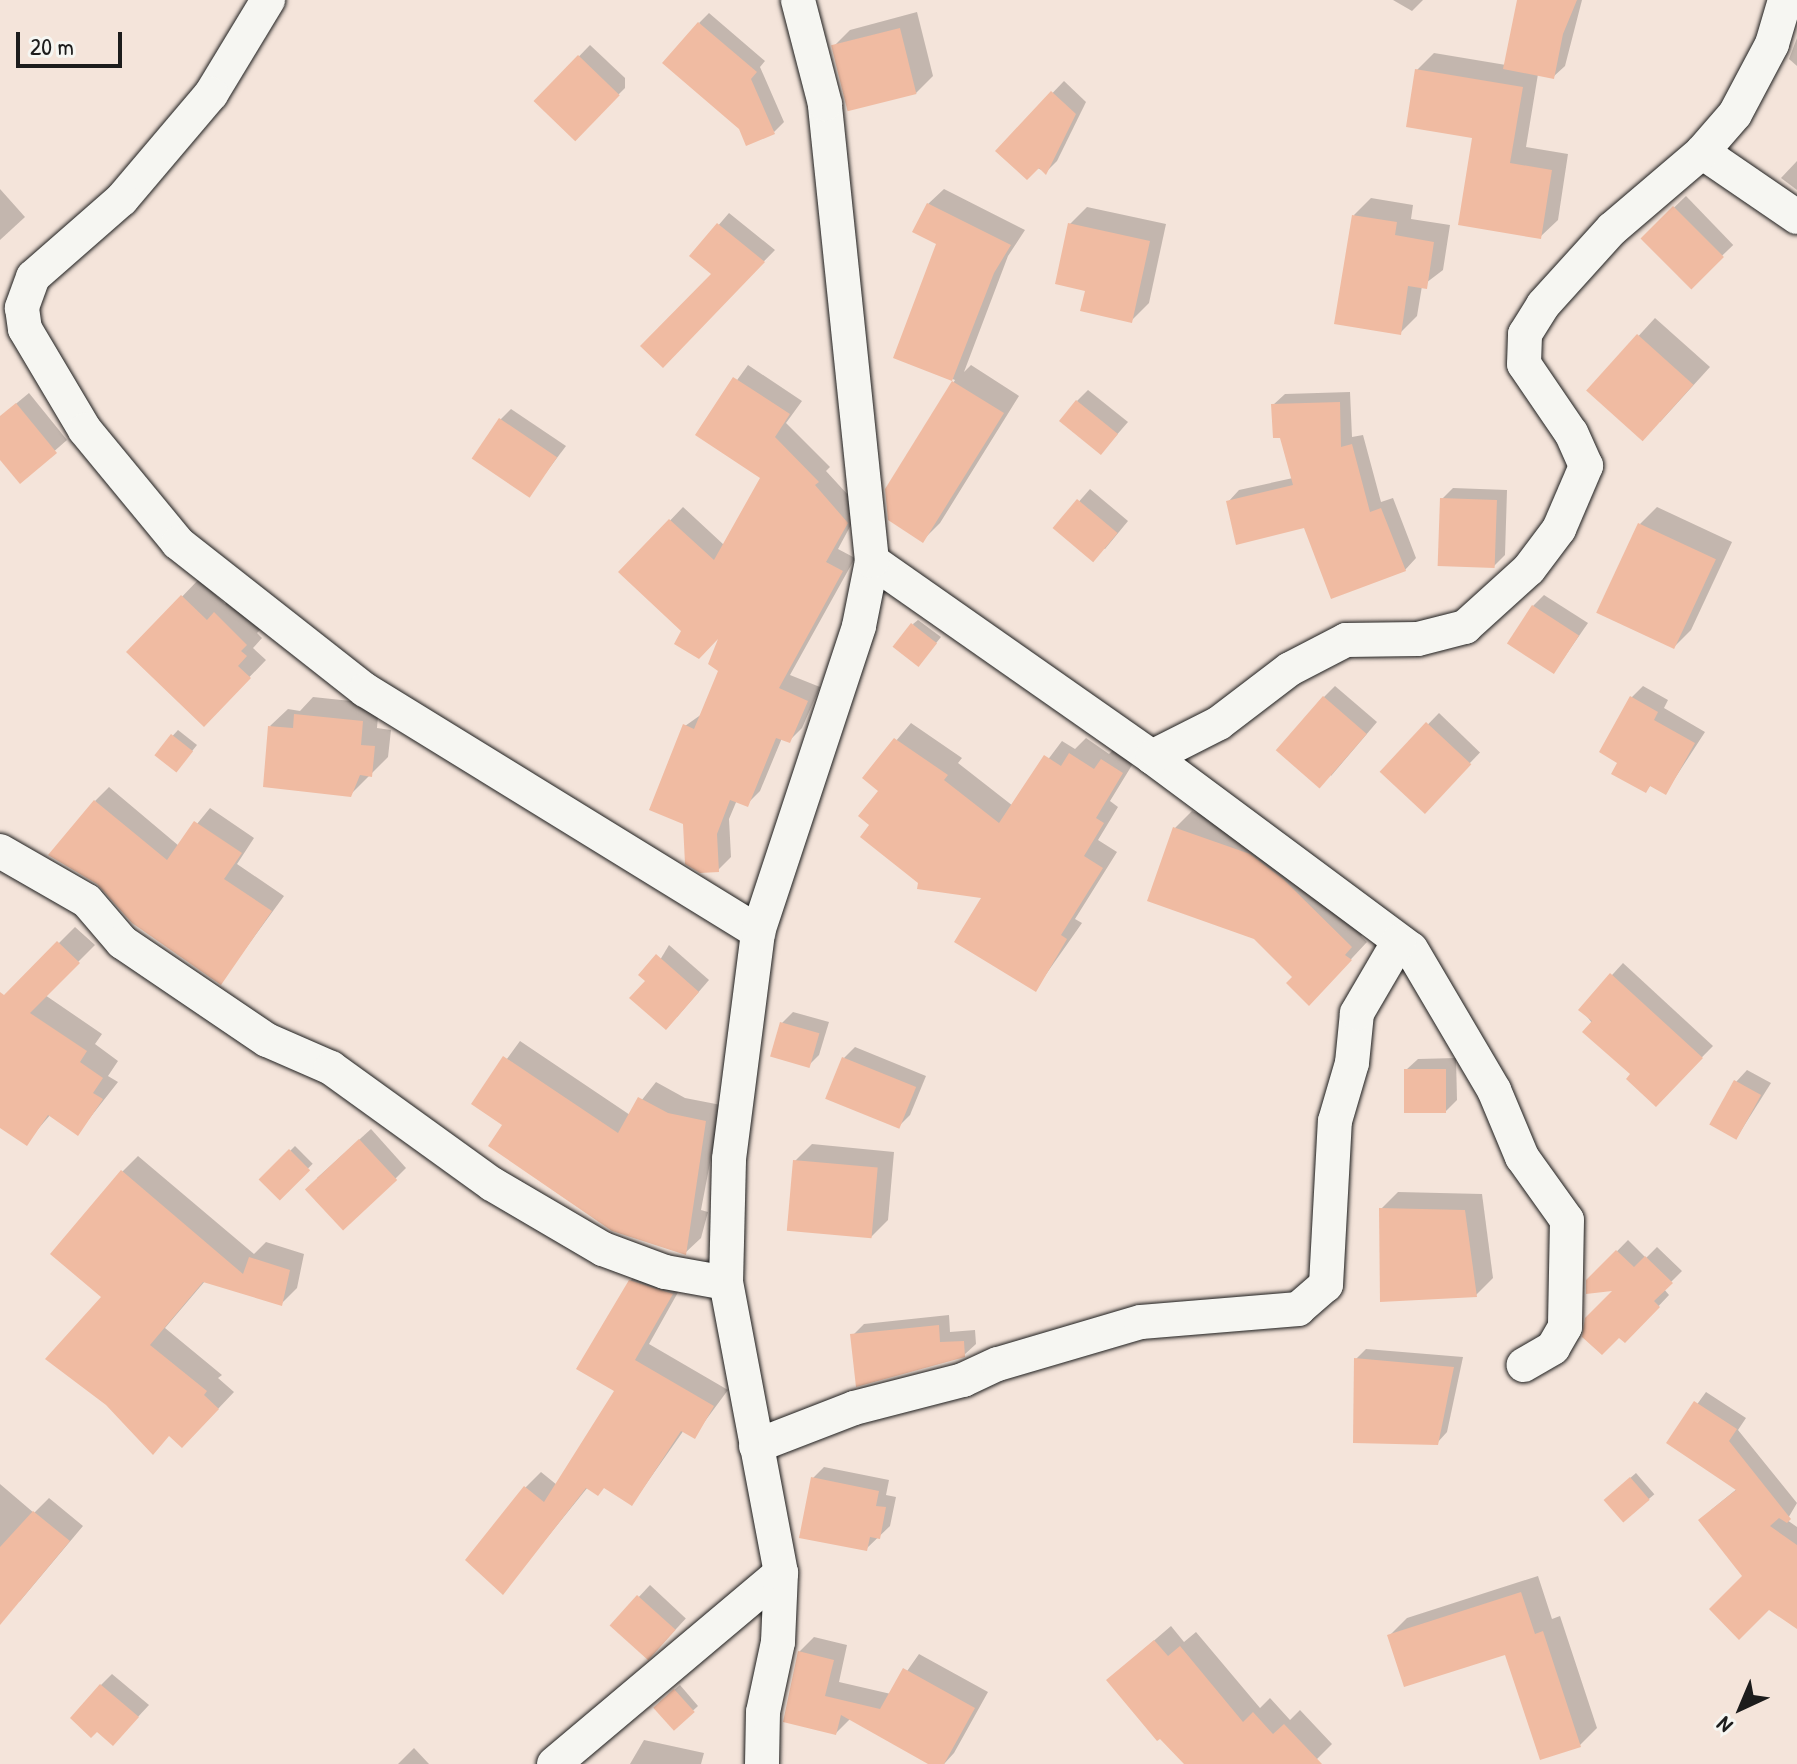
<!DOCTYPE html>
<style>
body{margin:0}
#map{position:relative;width:1797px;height:1764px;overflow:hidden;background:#f4e4da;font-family:"Patrick Hand",sans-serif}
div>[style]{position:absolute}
.shadow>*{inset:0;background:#0003;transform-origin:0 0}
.building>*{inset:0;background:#f0bba2;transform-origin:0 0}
.roads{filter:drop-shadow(0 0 2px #1c1c1c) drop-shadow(0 0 2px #1c1c1c)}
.minor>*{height:34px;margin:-17px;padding:0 17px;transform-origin:17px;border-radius:17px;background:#f6f6f2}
span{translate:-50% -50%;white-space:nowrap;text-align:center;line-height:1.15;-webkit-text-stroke:7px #f6f6f2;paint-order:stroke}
.north{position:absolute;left:1701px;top:1668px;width:80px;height:80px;-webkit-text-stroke:6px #f6f6f2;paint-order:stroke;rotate:224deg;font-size:22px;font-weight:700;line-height:32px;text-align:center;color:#1c1c1c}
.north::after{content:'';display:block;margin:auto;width:28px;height:36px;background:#1c1c1c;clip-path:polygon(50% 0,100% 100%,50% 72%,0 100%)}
.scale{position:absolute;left:16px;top:32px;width:106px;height:36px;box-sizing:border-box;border:4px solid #1c1c1c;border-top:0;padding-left:10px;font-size:24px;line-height:28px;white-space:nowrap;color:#1c1c1c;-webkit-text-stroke:6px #f6f6f2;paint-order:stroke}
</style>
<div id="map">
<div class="shadow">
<div style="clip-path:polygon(1393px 0,1423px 0,1412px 11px)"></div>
<div style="clip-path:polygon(1521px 0,1582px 0,1565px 66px,1553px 77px,1538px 74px,1526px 147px,1568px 154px,1558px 220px,1540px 237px,1474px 136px,1417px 70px,1434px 53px,1506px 65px)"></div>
<div style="clip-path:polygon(917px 12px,933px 76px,916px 93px,833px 47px,850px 30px)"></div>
<div style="clip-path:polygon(709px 13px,765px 61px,760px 67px,784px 122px,774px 132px,699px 23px)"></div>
<div style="clip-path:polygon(1797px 38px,1797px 66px,1789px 59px)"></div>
<div style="clip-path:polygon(590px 45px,625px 78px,625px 88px,575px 138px,536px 101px)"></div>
<div style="clip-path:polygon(1064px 81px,1086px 102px,1057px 161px,1046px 172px,998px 150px)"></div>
<div style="clip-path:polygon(1797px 161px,1797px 190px,1781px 178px)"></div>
<div style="clip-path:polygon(0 189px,25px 217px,0 240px)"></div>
<div style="clip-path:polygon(944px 189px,1025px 230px,1008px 256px,964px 372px,971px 365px,1019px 396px,940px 523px,923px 540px,887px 490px,955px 380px,896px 356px,939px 243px,928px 204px)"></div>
<div style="left:1686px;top:196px;width:68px;height:60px;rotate:46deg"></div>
<div style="clip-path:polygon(1371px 198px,1413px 205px,1411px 219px,1450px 225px,1443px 270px,1422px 286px,1417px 316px,1400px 333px,1354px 215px)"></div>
<div style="clip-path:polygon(1087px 207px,1166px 224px,1149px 303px,1132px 320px,1087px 290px,1070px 224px)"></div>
<div style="clip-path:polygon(729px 213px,775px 250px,663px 365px,714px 273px,692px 256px)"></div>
<div style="clip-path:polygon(1655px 318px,1710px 367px,1660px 422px,1589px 390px)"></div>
<div style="clip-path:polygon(748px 365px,802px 401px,786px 423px,830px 467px,826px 471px,860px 508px,838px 549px,855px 558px,790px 675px,820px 687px,802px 728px,789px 741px,782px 738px,760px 791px,747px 804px,737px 800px,729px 819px,731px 857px,718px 870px,685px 726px,702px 714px,721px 670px,722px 633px,684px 631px,621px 572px,683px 507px,724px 545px,762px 477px,698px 434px)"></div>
<div style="clip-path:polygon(1088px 390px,1128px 422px,1101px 453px,1077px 401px)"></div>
<div style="clip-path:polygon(1350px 392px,1352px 437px,1363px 435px,1381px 502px,1393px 498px,1416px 558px,1405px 570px,1306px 526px,1228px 502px,1239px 490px,1293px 478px,1273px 405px,1285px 394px)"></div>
<div style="clip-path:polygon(29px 393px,67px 440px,20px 481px,0 457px,0 417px)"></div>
<div style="clip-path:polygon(511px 409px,566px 446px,529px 495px,500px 420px)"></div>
<div style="clip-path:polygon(1453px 488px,1507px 490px,1505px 555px,1494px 566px,1442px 499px)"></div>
<div style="clip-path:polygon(1090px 489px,1128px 521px,1105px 549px,1055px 529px)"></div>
<div style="clip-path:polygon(1657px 507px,1732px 542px,1691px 630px,1674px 647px,1640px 524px)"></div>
<div style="clip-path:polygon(199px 579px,225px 604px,232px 597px,263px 627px,257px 633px,262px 638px,253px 648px,266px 660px,204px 724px,129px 652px)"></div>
<div style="clip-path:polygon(1544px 595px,1588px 623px,1554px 672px,1533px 606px)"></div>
<div style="clip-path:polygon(918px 620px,941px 637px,923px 659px,913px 624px)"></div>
<div style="clip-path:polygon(1335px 686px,1377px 722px,1331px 776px,1324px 697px)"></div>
<div style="clip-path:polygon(1643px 686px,1668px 700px,1664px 708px,1705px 732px,1666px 792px,1652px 784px,1646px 790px,1620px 762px,1632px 697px)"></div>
<div style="clip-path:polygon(313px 697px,379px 704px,377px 728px,391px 730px,388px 757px,350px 795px,270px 726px,288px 709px,300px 711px)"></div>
<div style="left:1439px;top:713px;width:57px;height:81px;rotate:44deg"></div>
<div style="clip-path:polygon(911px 723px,962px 758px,958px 763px,1013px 806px,1062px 741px,1075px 749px,1086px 738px,1109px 754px,1118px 745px,1137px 757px,1110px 801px,1118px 807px,1098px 840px,1117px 852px,1075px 919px,1082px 923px,1035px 990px,984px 896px,920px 882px,872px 825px,881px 791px,865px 778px)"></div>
<div style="clip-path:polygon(178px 730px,197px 745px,180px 766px,156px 754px)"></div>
<div style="clip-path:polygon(109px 787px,179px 846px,210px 808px,254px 838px,237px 864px,284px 896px,221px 982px,95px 801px)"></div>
<div style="clip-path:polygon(1192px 811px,1267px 838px,1368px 929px,1361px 936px,1367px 942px,1326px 986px,1295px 977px,1175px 828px)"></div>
<div style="clip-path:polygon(75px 927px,95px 945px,45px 995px,102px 1034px,95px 1044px,118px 1061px,108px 1076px,118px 1082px,78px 1133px,51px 1114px,26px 1143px,0 1125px,0 1002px)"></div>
<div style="clip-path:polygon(669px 945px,709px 980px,677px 1017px,648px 980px)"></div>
<div style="clip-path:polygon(1623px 963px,1713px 1046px,1656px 1104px,1581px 1009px)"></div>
<div style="clip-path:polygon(793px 1012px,829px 1022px,819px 1055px,808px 1066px,782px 1023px)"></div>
<div style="clip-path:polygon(520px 1041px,630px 1115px,656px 1082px,685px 1098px,721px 1105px,701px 1210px,708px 1212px,701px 1238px,685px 1253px,474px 1104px)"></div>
<div style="clip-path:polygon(855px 1047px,926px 1076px,910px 1115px,899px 1126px,844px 1058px)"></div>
<div style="clip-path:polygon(1456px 1058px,1457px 1100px,1446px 1111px,1406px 1070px,1418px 1059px)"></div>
<div style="clip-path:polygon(1747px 1070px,1771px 1083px,1737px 1137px,1736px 1082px)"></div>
<div style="clip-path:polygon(371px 1129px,406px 1168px,395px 1179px,317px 1178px)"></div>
<div style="clip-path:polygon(812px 1144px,894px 1152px,888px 1220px,871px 1237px,795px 1161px)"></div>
<div style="left:295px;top:1146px;width:25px;height:47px;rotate:45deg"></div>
<div style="clip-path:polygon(138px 1156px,254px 1254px,266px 1242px,304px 1254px,297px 1288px,281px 1304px,205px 1281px,165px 1328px,222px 1375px,218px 1378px,234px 1392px,198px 1430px,104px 1297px,122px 1172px)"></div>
<div style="clip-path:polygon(1398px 1192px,1482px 1194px,1493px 1278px,1476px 1295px,1381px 1209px)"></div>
<div style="clip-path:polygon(1628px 1240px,1646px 1258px,1657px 1247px,1682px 1271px,1664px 1289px,1669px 1295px,1636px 1330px,1617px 1288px,1588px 1281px)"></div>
<div style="clip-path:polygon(646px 1265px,686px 1278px,649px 1344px,728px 1390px,694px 1436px,684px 1430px,632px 1504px,605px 1486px,588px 1487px,503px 1592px,525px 1488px,541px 1472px,557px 1485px,617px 1391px,630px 1281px)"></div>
<div style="clip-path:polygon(949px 1315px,950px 1332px,975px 1330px,976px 1344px,964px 1355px,853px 1335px,864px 1324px)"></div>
<div style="clip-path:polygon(1366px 1349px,1463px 1357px,1447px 1432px,1437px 1443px,1356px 1359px)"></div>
<div style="clip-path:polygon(1706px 1392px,1746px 1418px,1738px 1430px,1797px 1503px,1787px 1520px,1797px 1527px,1797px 1627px,1745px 1576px,1711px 1510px,1738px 1488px,1669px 1443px)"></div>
<div style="clip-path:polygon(824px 1467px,889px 1480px,886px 1495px,896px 1497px,890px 1526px,866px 1549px,813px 1478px)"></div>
<div style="left:1636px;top:1473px;width:28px;height:40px;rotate:49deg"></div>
<div style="clip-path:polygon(0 1484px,34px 1513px,49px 1498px,83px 1526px,20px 1601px,0 1611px)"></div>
<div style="clip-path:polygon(1538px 1576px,1552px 1619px,1560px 1616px,1597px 1728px,1580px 1745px,1506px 1652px,1390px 1635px,1407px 1618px)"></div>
<div style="left:650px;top:1585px;width:49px;height:55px;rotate:43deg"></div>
<div style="clip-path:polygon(1171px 1626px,1184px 1642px,1196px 1632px,1260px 1708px,1270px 1698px,1290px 1720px,1300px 1710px,1332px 1744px,1312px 1764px,1186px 1764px,1108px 1680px)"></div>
<div style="clip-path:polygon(814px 1637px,847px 1645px,839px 1682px,891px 1694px,919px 1654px,988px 1692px,954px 1753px,944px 1764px,932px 1764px,851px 1718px,836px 1733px,799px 1652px)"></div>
<div style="clip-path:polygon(112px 1674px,149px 1705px,124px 1732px,97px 1729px,101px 1685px)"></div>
<div style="clip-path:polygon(680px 1685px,698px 1706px,674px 1728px,660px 1702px)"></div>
<div style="clip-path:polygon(644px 1740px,704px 1753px,701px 1764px,630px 1764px)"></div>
<div style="clip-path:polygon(414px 1748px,429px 1764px,398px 1764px)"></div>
</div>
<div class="building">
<div style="clip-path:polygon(1517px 0,1577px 0,1563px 34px,1554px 79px,1503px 69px)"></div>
<div style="clip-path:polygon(698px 22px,757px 72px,751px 79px,775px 134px,746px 146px,739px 129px,662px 63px)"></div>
<div style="left:900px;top:28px;width:68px;height:71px;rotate:76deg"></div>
<div style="left:578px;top:55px;width:58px;height:64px;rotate:44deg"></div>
<div style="clip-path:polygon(1415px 69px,1523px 87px,1510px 163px,1552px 170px,1541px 239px,1458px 225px,1472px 138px,1406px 127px)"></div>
<div style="clip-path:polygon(1051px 91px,1076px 114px,1046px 175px,1039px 168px,1027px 180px,995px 151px)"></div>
<div style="clip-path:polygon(927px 203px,1011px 245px,994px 273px,952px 381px,893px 358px,936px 244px,912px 232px)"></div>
<div style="left:1673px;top:206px;width:72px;height:46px;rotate:45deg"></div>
<div style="clip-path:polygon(1352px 215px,1397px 222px,1395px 235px,1434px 242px,1427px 289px,1408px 286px,1401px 335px,1334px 324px)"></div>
<div style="clip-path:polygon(717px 223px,765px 262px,663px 368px,640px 346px,711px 274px,689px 256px)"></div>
<div style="clip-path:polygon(1068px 223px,1150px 241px,1132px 323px,1080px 311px,1085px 291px,1055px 284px)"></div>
<div style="left:1637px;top:334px;width:76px;height:76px;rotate:42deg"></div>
<div style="clip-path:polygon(733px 377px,790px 414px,775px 437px,819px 482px,815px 485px,848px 523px,826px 562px,843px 571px,779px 688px,808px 701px,790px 743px,776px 738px,748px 807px,730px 800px,717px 834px,719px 872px,700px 873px,685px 864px,683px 824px,649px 810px,683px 724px,694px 729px,718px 671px,708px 664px,718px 639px,699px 659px,674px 644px,681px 631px,618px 572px,669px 519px,714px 560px,760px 478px,695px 435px)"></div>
<div style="clip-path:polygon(952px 381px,1004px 413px,923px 543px,888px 520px,885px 489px)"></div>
<div style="left:1076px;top:400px;width:54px;height:27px;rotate:39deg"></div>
<div style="clip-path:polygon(1340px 402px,1341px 447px,1352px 444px,1370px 512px,1381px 508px,1406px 571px,1331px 599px,1304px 528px,1236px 545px,1226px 501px,1293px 485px,1280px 438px,1273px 438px,1271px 404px)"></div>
<div style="clip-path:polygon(16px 403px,57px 453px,20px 484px,0 460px,0 416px)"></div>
<div style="left:499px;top:418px;width:70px;height:49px;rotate:34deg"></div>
<div style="left:1440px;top:498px;width:57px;height:68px;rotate:2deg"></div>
<div style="left:1077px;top:499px;width:53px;height:38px;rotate:40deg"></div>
<div style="left:1638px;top:523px;width:86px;height:99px;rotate:25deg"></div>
<div style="clip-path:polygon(181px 595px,207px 620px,214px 612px,247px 645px,241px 651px,247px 656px,238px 666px,251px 678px,204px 727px,126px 652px)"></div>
<div style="left:1532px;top:605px;width:56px;height:46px;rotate:33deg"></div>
<div style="left:911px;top:623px;width:33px;height:30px;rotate:38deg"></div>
<div style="left:1323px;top:696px;width:58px;height:72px;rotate:41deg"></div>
<div style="clip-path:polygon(1630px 696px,1658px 712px,1654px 720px,1695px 743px,1666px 795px,1650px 786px,1646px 793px,1611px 774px,1617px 763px,1599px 752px)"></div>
<div style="clip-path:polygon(294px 714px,363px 721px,361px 745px,375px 746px,372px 777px,360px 775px,351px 797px,263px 787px,268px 726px,293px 728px)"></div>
<div style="left:1426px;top:722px;width:62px;height:68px;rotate:43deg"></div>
<div style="left:171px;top:734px;width:28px;height:27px;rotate:38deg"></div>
<div style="clip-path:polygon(894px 738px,948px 775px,944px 780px,999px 823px,1044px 755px,1061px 766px,1069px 753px,1094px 769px,1101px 759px,1123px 773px,1096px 818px,1104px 823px,1084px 856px,1103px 868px,1061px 935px,1067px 939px,1036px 992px,954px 942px,981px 898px,917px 889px,918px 883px,860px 837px,869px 825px,858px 816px,878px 791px,862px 778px)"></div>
<div style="clip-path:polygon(94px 800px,167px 860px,194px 821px,242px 853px,224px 879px,272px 911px,221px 985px,132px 923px,97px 884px,48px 855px)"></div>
<div style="clip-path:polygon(1173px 827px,1250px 854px,1283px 879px,1352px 947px,1345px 955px,1352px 960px,1309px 1006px,1286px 983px,1292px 977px,1254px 939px,1147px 901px)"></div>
<div style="clip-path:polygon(57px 941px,80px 963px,30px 1013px,87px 1051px,80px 1062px,103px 1078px,93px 1093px,103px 1099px,78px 1136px,48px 1115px,27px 1146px,0 1128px,0 992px,4px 995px)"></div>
<div style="clip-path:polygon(656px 954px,699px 992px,666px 1030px,629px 998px,645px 981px,638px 975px)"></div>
<div style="clip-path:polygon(1610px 973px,1703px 1058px,1656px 1107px,1626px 1079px,1630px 1074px,1582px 1032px,1592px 1021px,1578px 1010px)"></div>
<div style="left:780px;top:1022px;width:41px;height:36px;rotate:16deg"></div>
<div style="clip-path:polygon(503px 1056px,618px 1133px,638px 1097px,668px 1113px,706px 1121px,686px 1255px,612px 1231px,488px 1146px,502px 1125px,471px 1104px)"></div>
<div style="left:842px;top:1057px;width:80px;height:45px;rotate:22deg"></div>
<div style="left:1404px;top:1069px;width:42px;height:44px"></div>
<div style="left:1734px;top:1080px;width:31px;height:51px;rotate:29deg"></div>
<div style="left:359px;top:1139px;width:56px;height:74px;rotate:47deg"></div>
<div style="left:289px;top:1149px;width:30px;height:43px;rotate:45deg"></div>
<div style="left:793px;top:1160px;width:85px;height:71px;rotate:5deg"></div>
<div style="clip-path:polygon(121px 1170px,243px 1274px,249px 1257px,290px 1270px,282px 1306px,203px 1282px,150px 1345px,207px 1391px,204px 1395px,219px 1409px,182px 1448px,169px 1436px,153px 1455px,106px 1405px,45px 1359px,101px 1297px,50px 1254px)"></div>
<div style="clip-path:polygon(1379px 1208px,1465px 1210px,1477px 1297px,1380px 1302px)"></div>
<div style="clip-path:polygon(1616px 1250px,1634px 1267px,1645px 1256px,1673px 1283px,1654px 1301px,1660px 1307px,1625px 1343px,1619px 1338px,1602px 1355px,1582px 1337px,1585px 1318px,1612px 1291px,1586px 1294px,1586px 1280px)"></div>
<div style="clip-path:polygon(629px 1280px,673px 1294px,635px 1360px,714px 1406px,695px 1439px,681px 1431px,632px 1506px,604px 1488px,598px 1496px,586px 1488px,503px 1595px,465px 1560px,524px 1486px,544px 1502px,614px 1391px,576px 1369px)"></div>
<div style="clip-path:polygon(939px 1325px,940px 1342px,964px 1341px,965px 1357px,856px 1387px,850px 1334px)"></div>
<div style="clip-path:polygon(1354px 1358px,1454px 1367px,1438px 1445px,1353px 1443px)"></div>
<div style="clip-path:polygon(1694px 1401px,1737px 1429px,1729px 1441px,1791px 1519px,1787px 1523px,1779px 1518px,1770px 1526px,1797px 1545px,1797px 1629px,1769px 1610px,1739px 1640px,1709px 1609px,1742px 1576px,1698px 1520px,1736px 1490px,1666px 1443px)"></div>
<div style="clip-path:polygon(811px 1477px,879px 1491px,876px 1506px,886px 1507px,880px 1539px,870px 1537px,867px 1551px,799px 1538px)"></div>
<div style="left:1630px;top:1477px;width:30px;height:35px;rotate:49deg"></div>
<div style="clip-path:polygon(33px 1511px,70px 1541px,0 1625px,0 1547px)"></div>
<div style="clip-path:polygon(1521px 1592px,1535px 1634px,1543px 1631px,1581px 1747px,1540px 1760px,1505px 1655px,1404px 1687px,1387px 1635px)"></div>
<div style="left:637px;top:1595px;width:52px;height:41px;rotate:42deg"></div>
<div style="clip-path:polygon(1154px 1640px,1168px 1656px,1180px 1646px,1243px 1722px,1253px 1712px,1273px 1734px,1284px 1724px,1322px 1764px,1184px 1764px,1160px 1739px,1157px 1741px,1106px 1680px)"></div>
<div style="clip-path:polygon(798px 1651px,834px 1660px,825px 1696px,880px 1709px,903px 1668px,975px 1708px,944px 1764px,928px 1764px,841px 1715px,836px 1735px,783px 1722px)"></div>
<div style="clip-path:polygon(100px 1684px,139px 1717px,113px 1746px,97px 1732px,91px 1738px,70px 1718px)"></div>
<div style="left:674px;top:1689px;width:31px;height:28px;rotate:48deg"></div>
</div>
<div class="roads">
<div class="minor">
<div style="left:268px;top:0;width:110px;rotate:121.2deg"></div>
<div style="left:211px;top:94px;width:138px;rotate:130.3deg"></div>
<div style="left:122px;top:199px;width:118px;rotate:138.8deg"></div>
<div style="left:33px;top:277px;width:33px;rotate:110deg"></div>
<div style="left:22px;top:308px;width:21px;rotate:82deg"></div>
<div style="left:25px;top:329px;width:117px;rotate:59.3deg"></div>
<div style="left:85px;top:430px;width:146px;rotate:50.5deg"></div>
<div style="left:178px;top:543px;width:238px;rotate:38.2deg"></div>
<div style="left:365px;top:690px;width:462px;rotate:31.6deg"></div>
<div style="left:1702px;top:152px;width:115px;rotate:34.4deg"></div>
<div style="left:872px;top:561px;width:342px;rotate:35deg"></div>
<div style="left:1152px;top:757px;width:322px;rotate:36.6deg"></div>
<div style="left:1411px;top:949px;width:164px;rotate:59.5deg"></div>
<div style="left:1494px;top:1090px;width:73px;rotate:67.3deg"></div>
<div style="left:1522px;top:1157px;width:77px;rotate:54.5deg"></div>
<div style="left:1567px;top:1220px;width:107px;rotate:91.1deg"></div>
<div style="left:1565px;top:1327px;width:24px;rotate:120deg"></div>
<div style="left:1553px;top:1348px;width:34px;rotate:150deg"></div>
<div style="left:1152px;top:757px;width:75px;rotate:-26.9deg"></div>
<div style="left:1219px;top:723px;width:89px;rotate:-37.3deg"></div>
<div style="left:1290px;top:669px;width:63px;rotate:-27.4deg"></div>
<div style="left:1346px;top:640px;width:72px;rotate:-0.8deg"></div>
<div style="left:1418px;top:639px;width:49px;rotate:-14.3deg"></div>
<div style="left:1465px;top:627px;width:86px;rotate:-42.2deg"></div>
<div style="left:1529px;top:569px;width:50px;rotate:-53.1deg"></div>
<div style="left:1559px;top:529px;width:69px;rotate:-66.8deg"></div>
<div style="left:1586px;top:466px;width:36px;rotate:-114deg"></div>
<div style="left:1571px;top:433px;width:83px;rotate:-124.3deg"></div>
<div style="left:1524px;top:364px;width:30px;rotate:-88deg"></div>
<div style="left:1525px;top:334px;width:34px;rotate:-58deg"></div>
<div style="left:1543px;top:305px;width:103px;rotate:-47.8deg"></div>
<div style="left:1612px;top:229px;width:118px;rotate:-40.5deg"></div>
<div style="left:1702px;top:152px;width:50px;rotate:-49deg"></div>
<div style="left:1735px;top:114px;width:79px;rotate:-62.1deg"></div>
<div style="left:1772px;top:44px;width:46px;rotate:-73.5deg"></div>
<div style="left:0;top:851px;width:100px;rotate:29.9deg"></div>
<div style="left:87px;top:901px;width:54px;rotate:49.5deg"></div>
<div style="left:122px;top:942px;width:175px;rotate:34.1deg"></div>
<div style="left:267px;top:1040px;width:70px;rotate:23.6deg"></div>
<div style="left:331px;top:1068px;width:198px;rotate:35.8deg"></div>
<div style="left:492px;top:1184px;width:129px;rotate:30.4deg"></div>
<div style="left:603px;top:1249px;width:66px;rotate:20.4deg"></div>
<div style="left:665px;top:1272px;width:62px;rotate:10.2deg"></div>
<div style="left:756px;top:1446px;width:105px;rotate:-21.2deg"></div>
<div style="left:854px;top:1408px;width:113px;rotate:-14.4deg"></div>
<div style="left:963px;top:1380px;width:38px;rotate:-25deg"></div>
<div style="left:998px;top:1364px;width:149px;rotate:-16.4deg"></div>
<div style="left:1141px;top:1322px;width:158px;rotate:-4.7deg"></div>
<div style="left:1298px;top:1309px;width:37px;rotate:-41deg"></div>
<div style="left:1326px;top:1285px;width:164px;rotate:-86.9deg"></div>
<div style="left:1335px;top:1121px;width:60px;rotate:-73.7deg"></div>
<div style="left:1352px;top:1063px;width:50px;rotate:-84.3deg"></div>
<div style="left:1357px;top:1013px;width:83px;rotate:-59.7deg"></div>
<div style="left:554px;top:1764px;width:297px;rotate:-40.1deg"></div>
<div style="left:762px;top:1764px;width:52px;rotate:-88.9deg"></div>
<div style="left:763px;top:1712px;width:72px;rotate:-77.9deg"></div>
<div style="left:778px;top:1642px;width:69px;rotate:-87.5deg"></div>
<div style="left:781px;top:1573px;width:295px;rotate:-100.7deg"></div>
<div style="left:726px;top:1283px;width:124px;rotate:-88.6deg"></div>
<div style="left:729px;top:1159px;width:229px;rotate:-82.7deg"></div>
<div style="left:758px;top:932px;width:322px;rotate:-71.7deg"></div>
<div style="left:859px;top:626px;width:66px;rotate:-78.7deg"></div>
<div style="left:872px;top:561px;width:459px;rotate:-95.9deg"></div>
<div style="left:825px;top:104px;width:107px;rotate:-104.6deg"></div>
</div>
</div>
<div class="north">N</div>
<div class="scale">20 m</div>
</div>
